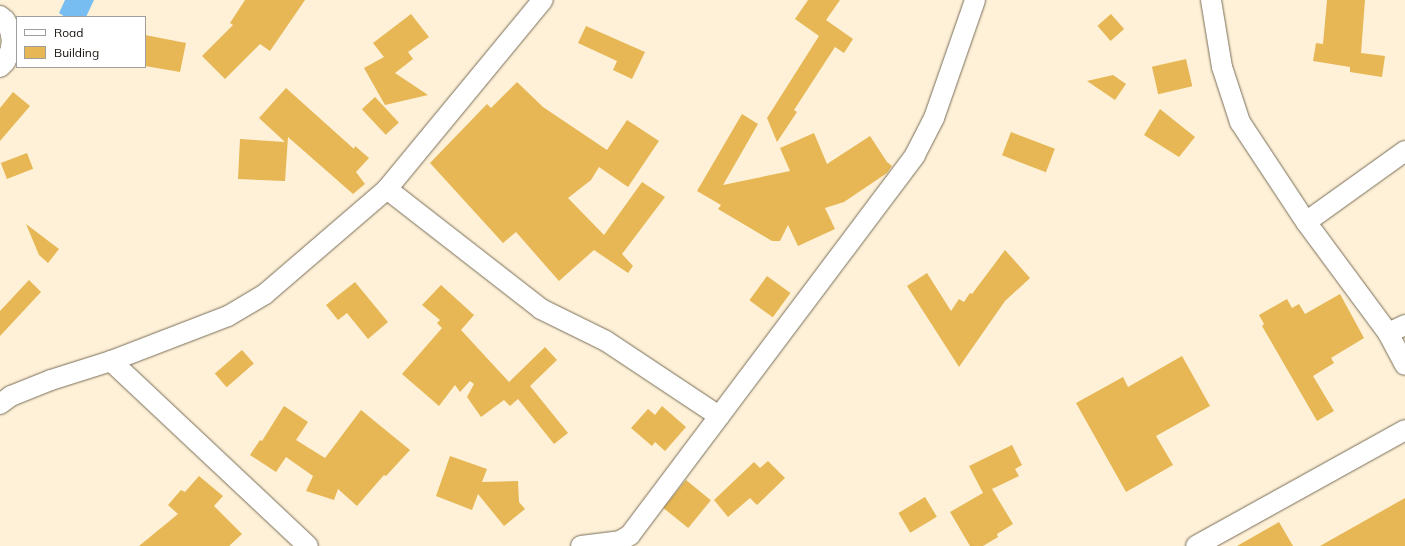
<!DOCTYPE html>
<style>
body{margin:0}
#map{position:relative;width:1405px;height:546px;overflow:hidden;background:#fef1d8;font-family:Mulish,sans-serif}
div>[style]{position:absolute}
.water>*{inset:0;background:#78bdf1}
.building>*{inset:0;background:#e6b754;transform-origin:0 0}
.roads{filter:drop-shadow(0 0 1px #786d57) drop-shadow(0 0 1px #786d57)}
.street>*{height:20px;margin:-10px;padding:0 10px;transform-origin:10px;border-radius:10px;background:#fff}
span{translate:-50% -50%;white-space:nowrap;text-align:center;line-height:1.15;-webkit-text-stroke:3.5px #fff;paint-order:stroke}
.legend{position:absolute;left:16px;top:16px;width:130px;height:52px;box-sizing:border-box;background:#fff;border:1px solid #a19f9c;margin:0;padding:5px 7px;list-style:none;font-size:12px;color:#151008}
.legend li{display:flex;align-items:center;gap:8px;height:20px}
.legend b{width:20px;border:1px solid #a19f9c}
</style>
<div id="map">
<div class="water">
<div style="clip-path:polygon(65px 0,94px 0,86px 17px,65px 17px,59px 13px)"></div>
</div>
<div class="building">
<div style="clip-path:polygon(245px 0,305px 0,270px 51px,260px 44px,225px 79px,202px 56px,233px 25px,230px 23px)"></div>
<div style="clip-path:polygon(808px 0,840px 0,826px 20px,853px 39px,844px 53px,835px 47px,794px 110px,797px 112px,777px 142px,767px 118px,819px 36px,795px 19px)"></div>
<div style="clip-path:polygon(1327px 0,1365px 0,1361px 53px,1385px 56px,1382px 77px,1350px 72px,1350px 67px,1313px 61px,1316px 43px,1323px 44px)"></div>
<div style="clip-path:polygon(411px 14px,429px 37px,408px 52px,413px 59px,395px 73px,428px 95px,385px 105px,364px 68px,384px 57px,373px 43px)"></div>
<div style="left:1111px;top:14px;width:20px;height:18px;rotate:49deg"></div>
<div style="clip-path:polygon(586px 26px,645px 52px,632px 79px,613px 70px,617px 61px,578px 43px)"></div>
<div style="clip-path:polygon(145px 35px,186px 43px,180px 72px,145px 66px)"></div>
<div style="left:1186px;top:59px;width:28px;height:35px;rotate:77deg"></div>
<div style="clip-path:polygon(1113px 75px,1126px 84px,1115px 100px,1087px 81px)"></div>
<div style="clip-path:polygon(517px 82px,543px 107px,607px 150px,627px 120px,659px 141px,628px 187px,599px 167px,591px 180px,568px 198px,604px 235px,642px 182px,665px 197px,622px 254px,633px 266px,628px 273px,594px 250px,559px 281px,516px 232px,503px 243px,430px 163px,487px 104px,491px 108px)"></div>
<div style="clip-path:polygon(286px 88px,354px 149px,355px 146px,369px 158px,356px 172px,365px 184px,353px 194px,288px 137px,285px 181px,238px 179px,240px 139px,285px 142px,259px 118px)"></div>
<div style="clip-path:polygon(13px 92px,30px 106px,0 141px,0 108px)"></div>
<div style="left:375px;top:97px;width:35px;height:18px;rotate:47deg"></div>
<div style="clip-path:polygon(1160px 109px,1195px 137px,1179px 157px,1144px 135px)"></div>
<div style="clip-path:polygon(742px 114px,758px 124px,723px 185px,790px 171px,780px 148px,814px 133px,827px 164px,870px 136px,887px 162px,892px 166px,887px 173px,844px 202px,825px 208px,835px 229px,798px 246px,788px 225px,780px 241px,772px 241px,718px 209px,721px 205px,697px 191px)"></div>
<div style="left:1011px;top:132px;width:47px;height:25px;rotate:21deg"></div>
<div style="left:27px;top:153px;width:17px;height:28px;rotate:69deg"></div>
<div style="clip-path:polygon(26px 224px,59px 249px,48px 263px,39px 255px)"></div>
<div style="clip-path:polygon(1005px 250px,1030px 278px,1005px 301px,959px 367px,907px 286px,927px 273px,951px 311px,959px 299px,964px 302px,970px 293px,972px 294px)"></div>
<div style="left:767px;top:276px;width:29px;height:30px;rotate:36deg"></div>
<div style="clip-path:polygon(29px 280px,41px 292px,0 336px,0 311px)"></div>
<div style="clip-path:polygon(355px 282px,388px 322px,368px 339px,347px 313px,338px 320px,326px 305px)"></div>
<div style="clip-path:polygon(441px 285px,474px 315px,461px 330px,509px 382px,545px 347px,557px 360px,530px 386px,568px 433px,554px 444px,518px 399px,510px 406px,504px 400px,481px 417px,467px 397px,474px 384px,470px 381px,460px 392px,455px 385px,439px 406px,402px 374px,442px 328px,437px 323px,440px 320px,422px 305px)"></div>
<div style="clip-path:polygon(1340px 294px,1364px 338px,1331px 358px,1334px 363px,1313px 376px,1334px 411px,1317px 421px,1262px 326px,1264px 324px,1259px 315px,1287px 299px,1292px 308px,1299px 304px,1305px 314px)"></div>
<div style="left:242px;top:350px;width:18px;height:36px;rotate:49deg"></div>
<div style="clip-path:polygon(1182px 356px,1210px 406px,1156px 436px,1173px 465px,1126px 492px,1076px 403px,1123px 377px,1128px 387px)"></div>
<div style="clip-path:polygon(284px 406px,308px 422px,296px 440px,325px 458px,361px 410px,410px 450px,386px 476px,384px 475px,357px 506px,338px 489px,334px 500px,306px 491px,313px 476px,286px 457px,276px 472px,250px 455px,260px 440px,262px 441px)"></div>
<div style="clip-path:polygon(662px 406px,686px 427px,665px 451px,655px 442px,652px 446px,631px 428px,648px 409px,655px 415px)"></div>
<div style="clip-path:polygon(1012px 445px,1022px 465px,1015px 469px,1019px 476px,992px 489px,1013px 524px,997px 534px,998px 537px,983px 546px,970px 546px,950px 512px,983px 493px,969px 466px)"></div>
<div style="clip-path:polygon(450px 456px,487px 469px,482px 482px,518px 481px,519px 502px,525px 509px,504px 526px,478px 494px,472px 510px,436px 496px)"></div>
<div style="clip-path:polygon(768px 461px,785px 478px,757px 505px,750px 498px,728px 517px,714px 500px,754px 462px,760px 468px)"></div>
<div style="clip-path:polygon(199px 476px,223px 496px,214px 506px,242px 534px,229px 546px,139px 546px,178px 514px,168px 505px,181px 490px,185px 492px)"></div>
<div style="left:686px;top:480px;width:32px;height:36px;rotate:39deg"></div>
<div style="left:925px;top:497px;width:23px;height:31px;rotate:59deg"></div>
<div style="clip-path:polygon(1405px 498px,1405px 546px,1320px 546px)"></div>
<div style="clip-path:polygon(1279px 522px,1293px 546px,1237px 546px)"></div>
</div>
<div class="roads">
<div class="street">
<div style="left:1211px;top:0;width:68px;rotate:80.7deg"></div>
<div style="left:1222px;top:67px;width:58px;rotate:71.9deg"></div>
<div style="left:1240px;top:122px;width:120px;rotate:56.6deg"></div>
<div style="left:1306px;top:222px;width:138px;rotate:53.5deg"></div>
<div style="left:1388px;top:333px;width:36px;rotate:62deg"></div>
<div style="left:0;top:16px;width:6px;rotate:39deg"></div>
<div style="left:5px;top:20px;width:11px;rotate:63deg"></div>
<div style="left:10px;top:30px;width:11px;rotate:80deg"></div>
<div style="left:12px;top:41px;width:11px;rotate:100deg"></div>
<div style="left:10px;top:52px;width:11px;rotate:117deg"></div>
<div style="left:5px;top:62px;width:7px;rotate:135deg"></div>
<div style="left:387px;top:189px;width:195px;rotate:37.9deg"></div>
<div style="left:541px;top:309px;width:72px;rotate:26.2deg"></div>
<div style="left:606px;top:341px;width:136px;rotate:33.6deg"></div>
<div style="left:1306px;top:222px;width:122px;rotate:-35.6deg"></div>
<div style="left:1388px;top:333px;width:19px;rotate:-25deg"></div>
<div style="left:111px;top:361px;width:270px;rotate:43.2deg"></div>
<div style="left:0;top:404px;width:14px;rotate:-36deg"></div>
<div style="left:11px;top:396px;width:43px;rotate:-21.8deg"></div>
<div style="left:51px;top:380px;width:63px;rotate:-17.6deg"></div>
<div style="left:111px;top:361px;width:125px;rotate:-21deg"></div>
<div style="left:228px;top:316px;width:43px;rotate:-30.7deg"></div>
<div style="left:265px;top:294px;width:161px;rotate:-40.7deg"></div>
<div style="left:387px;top:189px;width:245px;rotate:-50.5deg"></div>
<div style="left:581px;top:546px;width:39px;rotate:-7deg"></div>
<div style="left:620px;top:541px;width:12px;rotate:-31deg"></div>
<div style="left:630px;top:535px;width:475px;rotate:-53.1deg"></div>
<div style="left:915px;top:155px;width:42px;rotate:-62.8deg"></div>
<div style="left:934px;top:118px;width:125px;rotate:-70.8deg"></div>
<div style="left:1196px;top:546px;width:239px;rotate:-29deg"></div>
</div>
</div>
<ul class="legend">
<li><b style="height:5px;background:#fff"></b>Road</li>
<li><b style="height:11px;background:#e6b754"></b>Building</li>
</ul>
</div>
